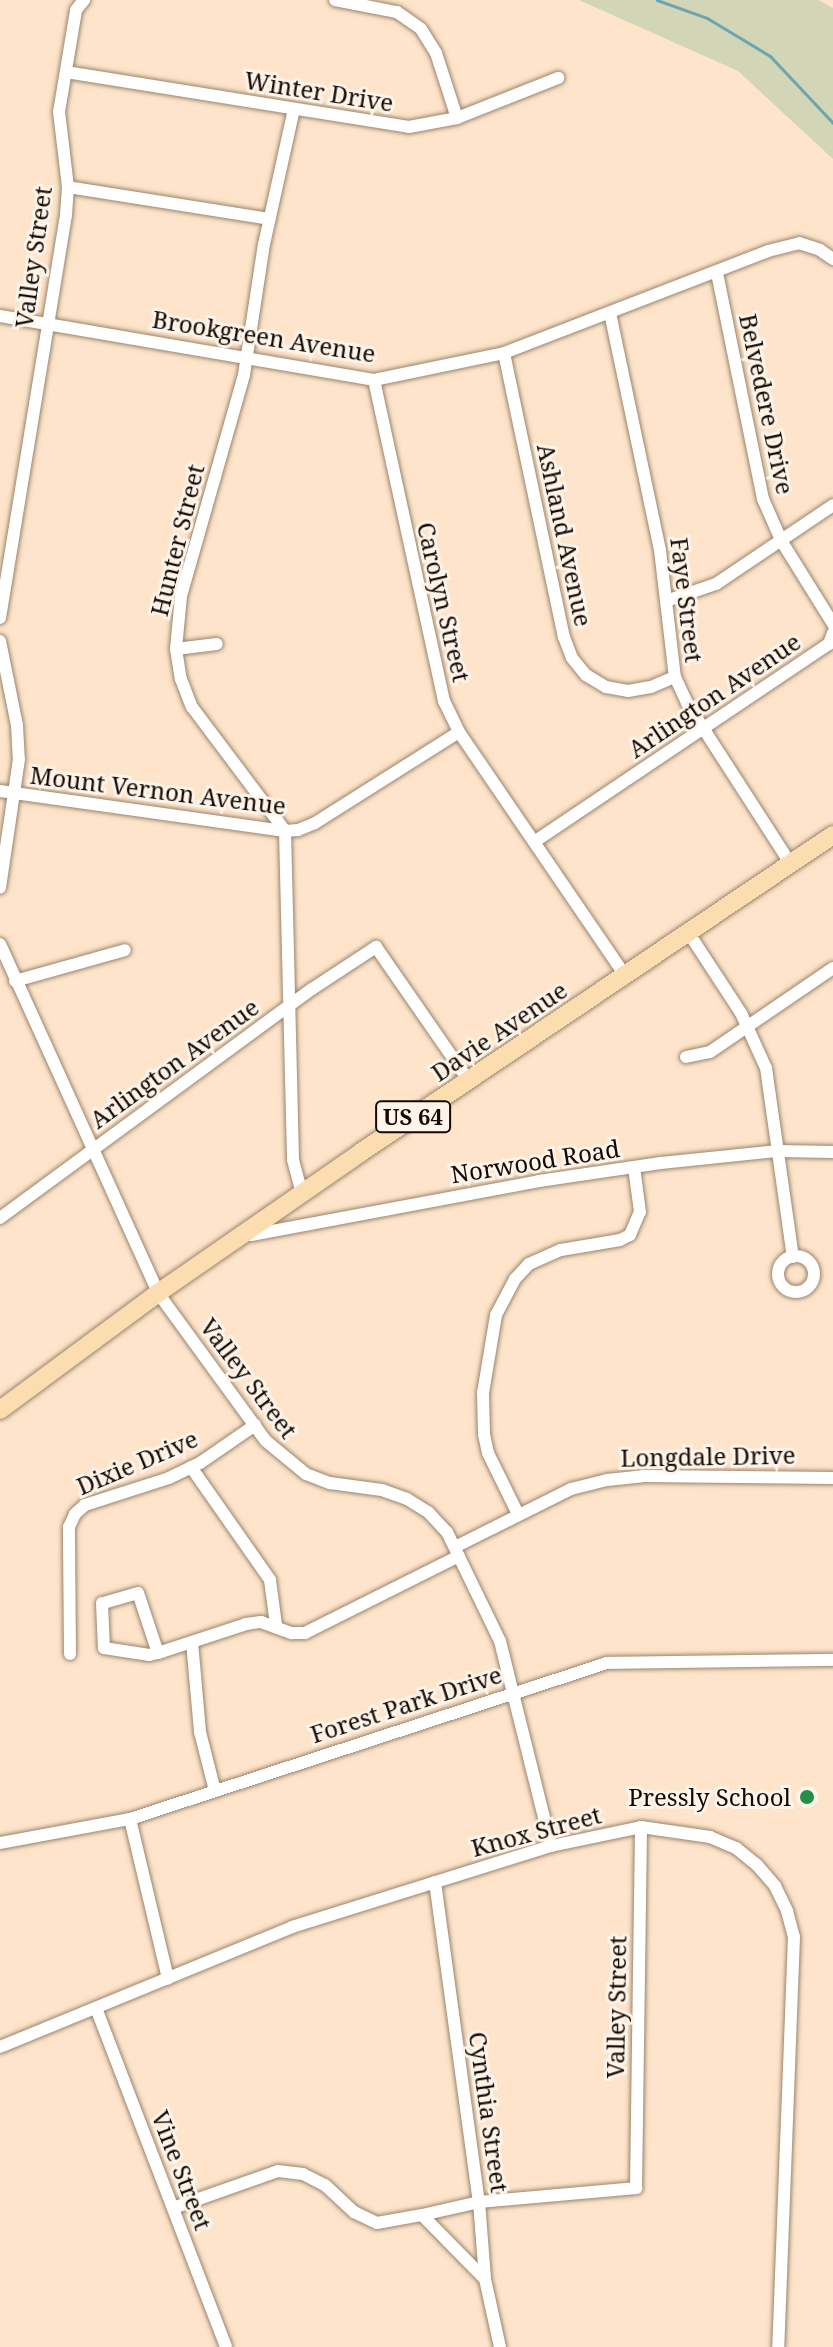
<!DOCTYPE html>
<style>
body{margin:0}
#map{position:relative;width:833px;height:2347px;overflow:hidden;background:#fde4ca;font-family:"Noto Serif",serif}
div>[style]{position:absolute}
.green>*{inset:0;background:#d2d5b6}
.stream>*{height:3px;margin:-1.5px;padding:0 1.5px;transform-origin:1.5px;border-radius:1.5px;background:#6ca5b2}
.roads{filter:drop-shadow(0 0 2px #9b846d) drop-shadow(0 0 2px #9b846d)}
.minor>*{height:12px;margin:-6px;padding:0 6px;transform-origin:6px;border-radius:6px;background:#fff}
.minor>.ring{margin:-6px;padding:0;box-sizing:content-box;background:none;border:12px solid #fff;border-radius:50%}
.primary>*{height:18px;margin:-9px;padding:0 9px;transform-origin:9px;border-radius:9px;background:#fcddb0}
.dots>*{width:22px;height:22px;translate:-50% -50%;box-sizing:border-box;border:4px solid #fef4e9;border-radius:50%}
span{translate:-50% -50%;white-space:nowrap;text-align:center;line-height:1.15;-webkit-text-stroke:6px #fef4e9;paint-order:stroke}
.shield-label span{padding:2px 6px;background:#fef4e9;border:2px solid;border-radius:6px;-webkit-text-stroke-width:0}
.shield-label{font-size:22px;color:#120a03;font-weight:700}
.street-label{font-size:24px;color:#120a03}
.poi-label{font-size:24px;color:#120a03}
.right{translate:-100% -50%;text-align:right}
</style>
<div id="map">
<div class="green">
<div style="clip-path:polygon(579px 0,818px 0,833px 8px,833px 159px,738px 71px)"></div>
</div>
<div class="stream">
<div style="left:657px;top:0;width:53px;rotate:19.8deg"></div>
<div style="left:707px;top:18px;width:74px;rotate:31.1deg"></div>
<div style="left:770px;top:56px;width:92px;rotate:46.8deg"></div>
</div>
<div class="roads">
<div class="minor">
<div style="left:335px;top:0;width:63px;rotate:11deg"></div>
<div style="left:397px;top:12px;width:29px;rotate:35deg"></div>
<div style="left:421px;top:29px;width:28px;rotate:58deg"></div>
<div style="left:436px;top:53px;width:68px;rotate:72.1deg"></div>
<div style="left:66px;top:72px;width:347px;rotate:9.1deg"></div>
<div style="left:409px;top:127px;width:49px;rotate:-10.6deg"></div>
<div style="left:457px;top:118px;width:109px;rotate:-21.6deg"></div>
<div style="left:294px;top:109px;width:138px;rotate:102.5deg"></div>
<div style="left:264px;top:244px;width:133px;rotate:98.7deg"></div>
<div style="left:244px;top:375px;width:230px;rotate:105.9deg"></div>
<div style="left:181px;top:596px;width:53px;rotate:95.4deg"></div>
<div style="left:176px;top:649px;width:30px;rotate:81deg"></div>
<div style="left:181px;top:679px;width:30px;rotate:69deg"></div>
<div style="left:192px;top:707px;width:155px;rotate:53.1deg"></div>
<div style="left:285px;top:831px;width:329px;rotate:88.6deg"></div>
<div style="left:293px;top:1160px;width:34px;rotate:75deg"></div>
<div style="left:68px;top:187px;width:204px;rotate:9deg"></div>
<div style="left:717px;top:273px;width:231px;rotate:78.5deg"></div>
<div style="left:763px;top:499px;width:47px;rotate:66.2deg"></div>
<div style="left:782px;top:542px;width:97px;rotate:58.1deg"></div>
<div style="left:610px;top:313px;width:242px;rotate:78.1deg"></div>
<div style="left:660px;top:550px;width:128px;rotate:83.3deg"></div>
<div style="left:675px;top:677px;width:29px;rotate:65deg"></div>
<div style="left:687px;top:703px;width:190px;rotate:57.2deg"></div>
<div style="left:0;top:316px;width:379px;rotate:9.7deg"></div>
<div style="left:374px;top:380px;width:133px;rotate:-11.7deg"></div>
<div style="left:504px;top:353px;width:283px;rotate:-21.1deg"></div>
<div style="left:768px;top:251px;width:32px;rotate:-14deg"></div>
<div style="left:799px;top:243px;width:22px;rotate:18deg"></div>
<div style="left:820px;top:250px;width:16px;rotate:35deg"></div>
<div style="left:504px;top:353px;width:290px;rotate:78.1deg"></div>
<div style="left:564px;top:637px;width:22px;rotate:69deg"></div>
<div style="left:572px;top:658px;width:22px;rotate:51deg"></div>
<div style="left:586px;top:675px;width:23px;rotate:31deg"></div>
<div style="left:606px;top:687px;width:22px;rotate:10deg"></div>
<div style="left:628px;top:691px;width:23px;rotate:-10deg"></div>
<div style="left:651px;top:687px;width:26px;rotate:-23deg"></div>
<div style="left:374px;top:380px;width:329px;rotate:77.7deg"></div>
<div style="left:444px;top:701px;width:34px;rotate:64deg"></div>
<div style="left:459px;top:732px;width:294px;rotate:55.7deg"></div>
<div style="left:666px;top:601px;width:53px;rotate:-18.8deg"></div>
<div style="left:716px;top:584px;width:141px;rotate:-34deg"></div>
<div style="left:0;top:618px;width:408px;rotate:-80.7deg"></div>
<div style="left:66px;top:215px;width:28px;rotate:-86deg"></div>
<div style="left:68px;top:187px;width:76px;rotate:-96.8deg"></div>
<div style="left:59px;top:112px;width:103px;rotate:-80.5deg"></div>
<div style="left:76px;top:10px;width:13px;rotate:-51deg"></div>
<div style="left:0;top:641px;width:86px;rotate:78.6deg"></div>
<div style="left:17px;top:725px;width:34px;rotate:87deg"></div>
<div style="left:19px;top:759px;width:130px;rotate:98.4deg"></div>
<div style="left:176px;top:649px;width:41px;rotate:-7deg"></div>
<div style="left:0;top:791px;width:288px;rotate:8deg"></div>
<div style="left:285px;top:831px;width:13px;rotate:-4deg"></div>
<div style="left:298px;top:830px;width:18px;rotate:-22deg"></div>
<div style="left:315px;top:823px;width:170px;rotate:-32.3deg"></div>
<div style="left:534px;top:842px;width:355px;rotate:-33.9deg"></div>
<div style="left:829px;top:644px;width:12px;rotate:-70deg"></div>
<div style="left:688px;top:932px;width:97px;rotate:56.8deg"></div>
<div style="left:741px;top:1013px;width:60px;rotate:65.6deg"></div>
<div style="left:766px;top:1068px;width:191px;rotate:81.9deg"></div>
<div style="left:0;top:944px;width:383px;rotate:65.6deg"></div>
<div style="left:158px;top:1293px;width:183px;rotate:53.9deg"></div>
<div style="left:266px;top:1441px;width:52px;rotate:39.5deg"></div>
<div style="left:306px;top:1474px;width:26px;rotate:21deg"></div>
<div style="left:330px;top:1483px;width:52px;rotate:7.7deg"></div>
<div style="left:382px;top:1490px;width:27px;rotate:20deg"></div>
<div style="left:407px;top:1499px;width:26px;rotate:32deg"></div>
<div style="left:429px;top:1513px;width:26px;rotate:47deg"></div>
<div style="left:447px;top:1532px;width:121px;rotate:64.1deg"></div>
<div style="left:500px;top:1641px;width:211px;rotate:76deg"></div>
<div style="left:15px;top:981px;width:114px;rotate:-15.7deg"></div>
<div style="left:686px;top:1057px;width:25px;rotate:-12deg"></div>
<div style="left:710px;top:1052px;width:149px;rotate:-34.3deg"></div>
<div style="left:0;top:1218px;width:387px;rotate:-36.3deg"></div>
<div style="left:312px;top:989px;width:77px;rotate:-33.3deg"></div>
<div style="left:376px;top:947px;width:162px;rotate:55.3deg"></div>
<div style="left:248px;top:1231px;width:5px;rotate:53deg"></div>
<div style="left:251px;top:1235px;width:293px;rotate:-10.6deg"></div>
<div style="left:539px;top:1181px;width:123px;rotate:-8.4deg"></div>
<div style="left:661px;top:1163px;width:118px;rotate:-5.9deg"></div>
<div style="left:778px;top:1151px;width:55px;rotate:1deg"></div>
<div class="ring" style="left:778px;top:1256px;width:24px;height:24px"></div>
<div style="left:191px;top:1467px;width:138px;rotate:55deg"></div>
<div style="left:270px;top:1580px;width:45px;rotate:82.4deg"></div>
<div style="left:518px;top:1514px;width:68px;rotate:-116.2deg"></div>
<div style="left:488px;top:1453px;width:19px;rotate:-102deg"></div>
<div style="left:484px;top:1434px;width:41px;rotate:-91.4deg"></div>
<div style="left:483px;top:1393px;width:79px;rotate:-80.5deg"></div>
<div style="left:496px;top:1315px;width:41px;rotate:-62.2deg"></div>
<div style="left:515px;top:1279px;width:21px;rotate:-47deg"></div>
<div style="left:529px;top:1264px;width:35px;rotate:-24deg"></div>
<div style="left:561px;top:1250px;width:60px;rotate:-9.6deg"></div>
<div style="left:620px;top:1240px;width:11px;rotate:-27deg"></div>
<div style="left:630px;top:1235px;width:25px;rotate:-67deg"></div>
<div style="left:640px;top:1212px;width:45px;rotate:-97.6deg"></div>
<div style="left:455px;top:1547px;width:130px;rotate:-26.6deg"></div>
<div style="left:571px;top:1489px;width:37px;rotate:-14deg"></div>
<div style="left:607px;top:1480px;width:36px;rotate:-6deg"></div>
<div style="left:643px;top:1476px;width:190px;rotate:0.6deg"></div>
<div style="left:192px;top:1642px;width:90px;rotate:84.9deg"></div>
<div style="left:200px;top:1732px;width:61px;rotate:75.7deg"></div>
<div style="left:158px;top:1653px;width:63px;rotate:-108.4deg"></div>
<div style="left:138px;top:1593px;width:37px;rotate:164deg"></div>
<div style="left:102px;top:1603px;width:45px;rotate:87.5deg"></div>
<div style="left:104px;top:1648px;width:46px;rotate:8.8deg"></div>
<div style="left:149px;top:1655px;width:9px;rotate:-13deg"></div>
<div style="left:158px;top:1653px;width:93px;rotate:-18.2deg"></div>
<div style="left:246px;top:1624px;width:15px;rotate:-8deg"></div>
<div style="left:261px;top:1622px;width:33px;rotate:20deg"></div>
<div style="left:292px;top:1633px;width:13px"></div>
<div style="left:305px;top:1633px;width:172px;rotate:-26.6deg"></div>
<div style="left:70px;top:1654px;width:127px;rotate:-90.5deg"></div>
<div style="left:69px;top:1527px;width:14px;rotate:-65deg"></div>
<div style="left:75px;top:1514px;width:13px;rotate:-42deg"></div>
<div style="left:85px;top:1505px;width:88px;rotate:-17.8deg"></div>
<div style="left:169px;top:1478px;width:34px;rotate:-26deg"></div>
<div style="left:200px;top:1463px;width:67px;rotate:-34.6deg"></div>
<div style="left:130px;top:1819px;width:164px;rotate:76.6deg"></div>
<div style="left:0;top:1843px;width:132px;rotate:-10.5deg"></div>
<div style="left:130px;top:1819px;width:502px;rotate:-18.11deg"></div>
<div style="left:607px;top:1663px;width:226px;rotate:-0.8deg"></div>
<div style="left:435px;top:1882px;width:323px;rotate:82.2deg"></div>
<div style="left:479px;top:2202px;width:77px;rotate:85.5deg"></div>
<div style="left:485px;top:2279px;width:70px;rotate:77.6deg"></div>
<div style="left:96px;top:2008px;width:363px;rotate:69deg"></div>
<div style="left:0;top:2047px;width:316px;rotate:-22.3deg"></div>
<div style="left:292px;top:1927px;width:271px;rotate:-17.4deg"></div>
<div style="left:551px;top:1846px;width:92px;rotate:-11.9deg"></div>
<div style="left:641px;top:1827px;width:70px;rotate:8.2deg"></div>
<div style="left:710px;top:1837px;width:28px;rotate:23deg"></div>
<div style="left:736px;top:1848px;width:27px;rotate:39deg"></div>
<div style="left:757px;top:1865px;width:28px;rotate:49deg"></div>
<div style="left:775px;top:1886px;width:28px;rotate:64deg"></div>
<div style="left:787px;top:1911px;width:27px;rotate:75deg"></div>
<div style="left:794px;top:1937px;width:410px;rotate:92.2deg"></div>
<div style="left:173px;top:2208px;width:111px;rotate:-19.4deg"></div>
<div style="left:278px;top:2171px;width:25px;rotate:7deg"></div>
<div style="left:303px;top:2174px;width:25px;rotate:27deg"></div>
<div style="left:325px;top:2185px;width:40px;rotate:43deg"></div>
<div style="left:354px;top:2212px;width:25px;rotate:26deg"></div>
<div style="left:377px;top:2223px;width:46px;rotate:-10.1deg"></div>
<div style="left:422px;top:2215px;width:90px;rotate:45.5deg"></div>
<div style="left:422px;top:2215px;width:58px;rotate:-12.8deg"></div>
<div style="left:479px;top:2202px;width:158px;rotate:-5.1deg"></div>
<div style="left:636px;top:2188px;width:361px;rotate:-89.2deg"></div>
</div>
<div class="primary">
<div style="left:0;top:1410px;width:197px;rotate:-36.5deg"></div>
<div style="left:158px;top:1293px;width:246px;rotate:-34.7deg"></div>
<div style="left:360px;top:1153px;width:570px;rotate:-33.91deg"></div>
</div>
</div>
<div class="dots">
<div style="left:807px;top:1797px;background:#239048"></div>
</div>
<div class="shield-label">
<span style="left:413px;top:1117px">US 64</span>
</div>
<div class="street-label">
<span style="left:319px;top:91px;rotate:9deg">Winter Drive</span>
<span style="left:33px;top:257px;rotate:-82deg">Valley Street</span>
<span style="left:264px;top:336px;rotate:9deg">Brookgreen Avenue</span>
<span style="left:767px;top:404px;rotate:78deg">Belvedere Drive</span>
<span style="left:565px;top:535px;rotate:78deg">Ashland Avenue</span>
<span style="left:177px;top:540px;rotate:-76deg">Hunter Street</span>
<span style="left:687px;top:600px;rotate:83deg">Faye Street</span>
<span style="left:444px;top:602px;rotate:77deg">Carolyn Street</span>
<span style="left:714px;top:695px;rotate:-34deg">Arlington Avenue</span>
<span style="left:158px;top:790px;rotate:7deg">Mount Vernon Avenue</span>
<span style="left:499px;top:1031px;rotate:-34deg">Davie Avenue</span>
<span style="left:174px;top:1063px;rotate:-36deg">Arlington Avenue</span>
<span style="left:535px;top:1161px;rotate:-9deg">Norwood Road</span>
<span style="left:249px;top:1378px;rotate:53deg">Valley Street</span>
<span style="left:708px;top:1456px;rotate:-1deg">Longdale Drive</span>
<span style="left:137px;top:1462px;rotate:-23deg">Dixie Drive</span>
<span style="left:406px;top:1704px;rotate:-18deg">Forest Park Drive</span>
<span style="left:536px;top:1831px;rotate:-15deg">Knox Street</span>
<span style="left:616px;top:2007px;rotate:-89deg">Valley Street</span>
<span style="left:489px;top:2112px;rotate:82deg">Cynthia Street</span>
<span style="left:182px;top:2170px;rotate:69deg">Vine Street</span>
</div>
<div class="poi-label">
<span class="right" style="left:791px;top:1797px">Pressly School</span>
</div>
</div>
